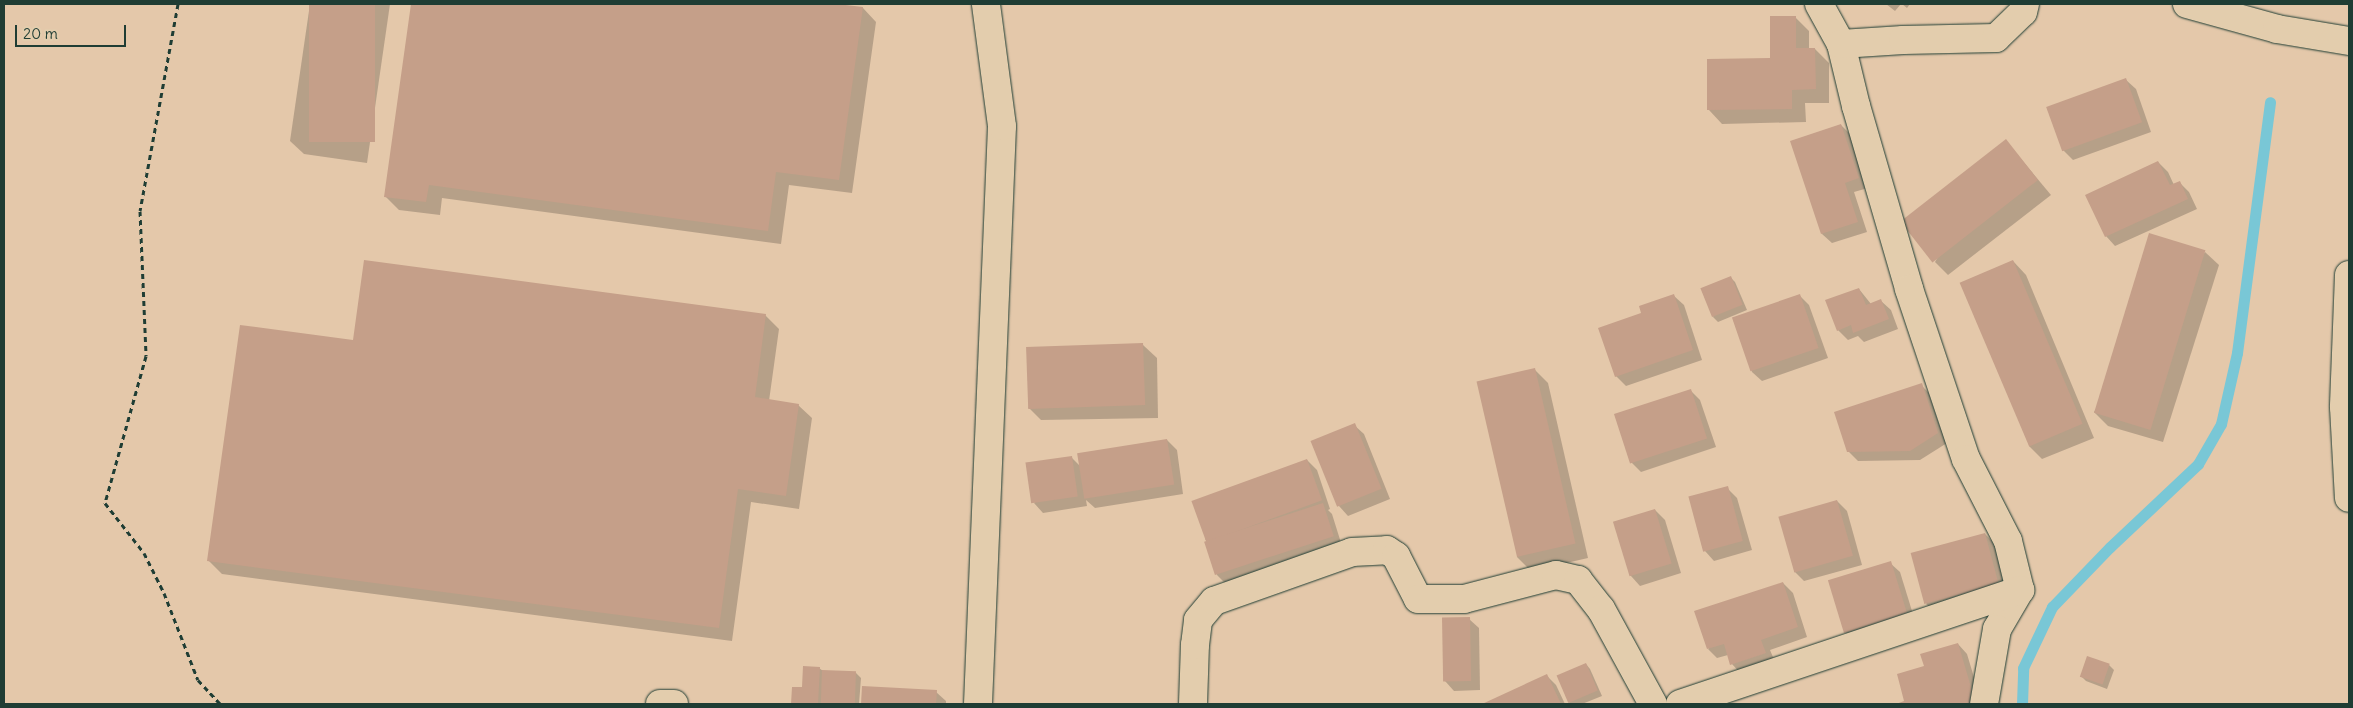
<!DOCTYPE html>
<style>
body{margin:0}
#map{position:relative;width:2353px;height:708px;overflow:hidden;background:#e4c8aa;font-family:Delius,sans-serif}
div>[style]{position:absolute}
.shadow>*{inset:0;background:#0003}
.stream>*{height:11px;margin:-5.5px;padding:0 5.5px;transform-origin:5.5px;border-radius:5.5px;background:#79c7d6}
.building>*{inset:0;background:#c59f89;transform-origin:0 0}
.path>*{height:3px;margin-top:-1.5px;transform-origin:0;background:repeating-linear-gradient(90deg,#1f3d34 0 5px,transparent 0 9px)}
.roads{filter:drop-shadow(0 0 1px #1f3d34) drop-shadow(0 0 1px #1f3d34)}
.minor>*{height:28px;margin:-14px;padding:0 14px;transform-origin:14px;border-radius:14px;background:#e3cdad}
.major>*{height:28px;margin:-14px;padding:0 14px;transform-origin:14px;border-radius:14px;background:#e3cdad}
.highway>*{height:28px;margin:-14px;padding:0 14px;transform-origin:14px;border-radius:14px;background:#e3cdad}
span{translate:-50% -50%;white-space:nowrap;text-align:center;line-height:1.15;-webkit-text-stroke:4px #e3cdad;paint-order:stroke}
.frame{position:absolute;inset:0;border:5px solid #1f3d34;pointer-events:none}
.scale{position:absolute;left:15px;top:25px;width:111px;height:22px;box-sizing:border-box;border:2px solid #1f3d34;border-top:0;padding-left:6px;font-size:15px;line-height:18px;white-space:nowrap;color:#1f3d34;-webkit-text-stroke:4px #e3cdad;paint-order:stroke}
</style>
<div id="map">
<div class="shadow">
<div style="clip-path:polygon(310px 4px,390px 4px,367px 163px,304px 154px,290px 141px)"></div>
<div style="clip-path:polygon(412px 4px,827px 4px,863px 8px,876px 22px,852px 193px,789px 185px,781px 244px,442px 198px,440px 215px,399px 210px,385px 196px)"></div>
<div style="clip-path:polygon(1886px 4px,1901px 4px,1895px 11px)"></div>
<div style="clip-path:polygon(1902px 4px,1910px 4px,1907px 8px)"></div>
<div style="clip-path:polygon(1795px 17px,1809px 31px,1809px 49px,1815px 49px,1829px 63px,1829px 103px,1805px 103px,1806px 122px,1722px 124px,1709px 110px,1772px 60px)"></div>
<div style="clip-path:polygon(2126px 80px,2136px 89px,2151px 132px,2073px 160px,2063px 150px)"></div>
<div style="clip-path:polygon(1841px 125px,1851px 135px,1868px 188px,1854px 192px,1867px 232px,1832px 243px,1822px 234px)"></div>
<div style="clip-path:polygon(2006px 141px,2051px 195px,1948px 275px,1935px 262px)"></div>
<div style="clip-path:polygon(2158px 162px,2168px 172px,2174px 185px,2179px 182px,2189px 192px,2197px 209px,2115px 246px,2106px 236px)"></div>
<div style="clip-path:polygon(2205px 252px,2219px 265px,2163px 442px,2108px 426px,2094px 412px)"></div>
<div style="clip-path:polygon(2013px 261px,2026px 275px,2094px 438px,2042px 459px,2029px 446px)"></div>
<div style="clip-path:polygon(1730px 277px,1735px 282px,1747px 310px,1718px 322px,1713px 317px)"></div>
<div style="clip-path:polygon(1859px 289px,1871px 304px,1881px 301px,1891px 310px,1898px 329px,1864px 342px,1858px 336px,1848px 340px,1838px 330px)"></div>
<div style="clip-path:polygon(1799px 295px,1809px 305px,1828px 358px,1762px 381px,1752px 372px,1733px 319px)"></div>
<div style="clip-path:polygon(1674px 296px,1684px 305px,1702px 360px,1626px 386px,1616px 376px,1643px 314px)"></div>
<div style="clip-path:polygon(765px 315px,779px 329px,769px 401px,798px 405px,812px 418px,799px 509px,751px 502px,732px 641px,222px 574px,208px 560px,354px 341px)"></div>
<div style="clip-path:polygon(1143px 345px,1157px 358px,1158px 418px,1041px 420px,1028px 407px)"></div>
<div style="clip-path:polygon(1534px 369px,1548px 383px,1588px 558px,1531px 571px,1517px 557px)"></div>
<div style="clip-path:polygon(1921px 385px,1931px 395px,1947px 443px,1920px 460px,1858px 461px,1848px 451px)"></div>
<div style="clip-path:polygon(1691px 391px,1700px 400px,1716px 447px,1641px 472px,1631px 462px)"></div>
<div style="clip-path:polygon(1354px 425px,1364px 434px,1390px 499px,1348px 516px,1339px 506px)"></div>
<div style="clip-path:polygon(1167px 440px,1177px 450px,1183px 494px,1095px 508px,1086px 500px,1087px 506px,1043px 513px,1034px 503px,1072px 458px,1080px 466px)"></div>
<div style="clip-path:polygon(1307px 460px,1317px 470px,1330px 509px,1328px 510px,1332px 514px,1342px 546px,1227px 585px,1217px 575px,1209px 543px,1205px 539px)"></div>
<div style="clip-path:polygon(1727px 488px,1737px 498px,1752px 550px,1714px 561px,1705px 551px)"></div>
<div style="clip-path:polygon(1837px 501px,1847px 511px,1862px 565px,1804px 581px,1794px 571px)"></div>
<div style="clip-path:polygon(1655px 510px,1665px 520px,1681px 573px,1640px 586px,1631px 576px,1614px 522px)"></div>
<div style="clip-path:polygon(1985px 534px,1995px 544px,2008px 594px,1936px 613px,1926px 604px)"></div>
<div style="clip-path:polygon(1890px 563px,1900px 572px,1916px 624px,1855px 642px,1845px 632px)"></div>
<div style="clip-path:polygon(1783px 583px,1793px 593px,1807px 637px,1770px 650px,1775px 662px,1741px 674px,1732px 664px,1728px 655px,1717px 658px,1708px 649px)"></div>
<div style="clip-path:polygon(1469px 619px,1479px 628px,1480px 690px,1454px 691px,1445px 681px)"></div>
<div style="clip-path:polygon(1958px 644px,1967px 654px,1982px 704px,1899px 704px,1906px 702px,1925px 667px)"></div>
<div style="clip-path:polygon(1586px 664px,1590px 669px,1602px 696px,1582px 704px,1570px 704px,1569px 703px)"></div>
<div style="clip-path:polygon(2109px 665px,2114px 670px,2107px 689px,2086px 681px,2081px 676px)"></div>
<div style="clip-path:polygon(819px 668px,823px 671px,856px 673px,861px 678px,859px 704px,794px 704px)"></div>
<div style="clip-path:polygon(1547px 676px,1556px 685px,1565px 704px,1485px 704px)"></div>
<div style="clip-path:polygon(863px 688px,936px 692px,946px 701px,946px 704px,863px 704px)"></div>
</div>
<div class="stream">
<div style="left:2022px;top:704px;width:36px;rotate:-88deg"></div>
<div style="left:2023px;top:668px;width:68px;rotate:-64.6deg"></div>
<div style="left:2052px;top:607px;width:83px;rotate:-46deg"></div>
<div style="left:2110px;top:547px;width:121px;rotate:-43.3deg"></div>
<div style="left:2198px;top:464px;width:46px;rotate:-60.1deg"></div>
<div style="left:2221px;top:424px;width:73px;rotate:-77.3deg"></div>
<div style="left:2237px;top:353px;width:253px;rotate:-82.5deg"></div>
</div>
<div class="building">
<div style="left:309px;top:4px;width:66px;height:138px"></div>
<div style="clip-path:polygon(411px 4px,837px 4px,863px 7px,839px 180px,776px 172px,768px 231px,429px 185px,426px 202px,384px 197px)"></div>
<div style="clip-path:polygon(1770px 16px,1796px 16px,1796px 48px,1815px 48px,1816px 89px,1792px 90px,1792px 109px,1707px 110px,1707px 59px,1770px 58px)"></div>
<div style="left:2126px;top:78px;width:47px;height:85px;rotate:70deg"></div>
<div style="clip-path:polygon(1841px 124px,1859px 178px,1845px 183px,1858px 222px,1821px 234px,1790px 141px)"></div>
<div style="left:2006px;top:139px;width:52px;height:134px;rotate:52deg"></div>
<div style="clip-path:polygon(2158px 161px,2170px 185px,2180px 181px,2188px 199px,2105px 237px,2085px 195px)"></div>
<div style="left:2149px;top:233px;width:59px;height:188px;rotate:17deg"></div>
<div style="clip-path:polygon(364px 260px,766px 314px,755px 397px,799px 404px,786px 496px,738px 489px,719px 628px,207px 561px,240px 325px,353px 340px)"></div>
<div style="left:2013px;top:260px;width:178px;height:58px;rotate:67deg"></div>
<div style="left:1731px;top:276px;width:31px;height:33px;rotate:68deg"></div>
<div style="clip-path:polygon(1859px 288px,1866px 305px,1881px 299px,1889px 319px,1853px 333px,1851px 325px,1837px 331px,1825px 300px)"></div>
<div style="clip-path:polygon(1674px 294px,1693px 350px,1615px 377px,1598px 328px,1641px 313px,1639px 306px)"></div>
<div style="left:1800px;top:294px;width:57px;height:72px;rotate:71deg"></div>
<div style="left:1143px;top:343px;width:62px;height:117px;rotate:88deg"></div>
<div style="left:1535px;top:368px;width:180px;height:60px;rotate:77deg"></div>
<div style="clip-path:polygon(1922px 383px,1938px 433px,1910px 451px,1847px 452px,1834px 412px)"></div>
<div style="left:1691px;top:389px;width:52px;height:81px;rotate:72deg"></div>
<div style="left:1355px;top:423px;width:71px;height:48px;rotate:68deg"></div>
<div style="left:1167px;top:439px;width:46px;height:91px;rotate:81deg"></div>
<div style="left:1072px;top:456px;width:41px;height:47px;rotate:82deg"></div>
<div style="left:1307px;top:459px;width:44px;height:123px;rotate:70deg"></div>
<div style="left:1728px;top:486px;width:57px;height:41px;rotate:75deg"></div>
<div style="left:1837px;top:500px;width:58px;height:61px;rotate:74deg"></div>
<div style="left:1323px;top:503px;width:35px;height:125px;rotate:72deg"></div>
<div style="left:1655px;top:509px;width:57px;height:44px;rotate:73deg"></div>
<div style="left:1985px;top:533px;width:53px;height:77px;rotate:75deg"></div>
<div style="left:1891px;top:561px;width:55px;height:66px;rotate:73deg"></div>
<div style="clip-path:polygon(1783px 582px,1798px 627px,1761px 640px,1766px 653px,1730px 665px,1724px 644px,1707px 649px,1694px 611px)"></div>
<div style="left:1470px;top:617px;width:64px;height:28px;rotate:89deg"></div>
<div style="clip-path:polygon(1958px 643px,1976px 704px,1896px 704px,1904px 701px,1897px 674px,1924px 666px,1920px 654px)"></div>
<div style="left:2087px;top:656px;width:24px;height:22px;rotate:19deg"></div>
<div style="left:1586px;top:663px;width:30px;height:32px;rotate:67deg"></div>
<div style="clip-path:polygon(803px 666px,820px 667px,818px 704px,791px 704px,792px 687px,802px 687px)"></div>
<div style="left:822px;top:670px;width:34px;height:33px;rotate:2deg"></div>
<div style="clip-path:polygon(1547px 674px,1561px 704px,1482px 704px)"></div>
<div style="clip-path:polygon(862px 686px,937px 690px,936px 704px,861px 704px)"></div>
</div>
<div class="path">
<div style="left:178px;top:4px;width:210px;rotate:100.4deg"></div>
<div style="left:140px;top:211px;width:145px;rotate:87.6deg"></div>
<div style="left:146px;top:356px;width:153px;rotate:105.6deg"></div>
<div style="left:105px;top:503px;width:63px;rotate:52deg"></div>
<div style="left:144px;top:553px;width:45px;rotate:63.4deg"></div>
<div style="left:164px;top:593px;width:93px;rotate:68.7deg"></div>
<div style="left:198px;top:680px;width:33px;rotate:47deg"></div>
</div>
<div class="roads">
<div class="minor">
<div style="left:1819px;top:4px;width:46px;rotate:61.2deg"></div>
<div style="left:1841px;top:44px;width:64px;rotate:76.4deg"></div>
<div style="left:1856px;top:106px;width:191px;rotate:73.8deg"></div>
<div style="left:1909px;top:289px;width:179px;rotate:71.5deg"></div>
<div style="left:1966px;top:459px;width:92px;rotate:62.9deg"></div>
<div style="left:2008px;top:541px;width:50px;rotate:76.2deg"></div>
<div style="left:2020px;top:590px;width:45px;rotate:120.5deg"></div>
<div style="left:1997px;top:629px;width:76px;rotate:99.8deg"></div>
<div style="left:1841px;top:44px;width:62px;rotate:-3.7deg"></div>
<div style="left:1903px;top:40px;width:93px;rotate:-1.2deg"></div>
<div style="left:1996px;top:38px;width:37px;rotate:-44deg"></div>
<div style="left:2023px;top:12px;width:8px;rotate:-76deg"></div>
<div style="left:660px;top:704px;width:14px"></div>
<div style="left:978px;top:704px;width:578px;rotate:-87.62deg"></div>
<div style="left:1002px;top:126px;width:123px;rotate:-97.5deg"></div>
<div style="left:1193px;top:704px;width:59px;rotate:-88.1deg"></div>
<div style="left:1195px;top:645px;width:25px;rotate:-83deg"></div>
<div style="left:1198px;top:620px;width:25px;rotate:-50deg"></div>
<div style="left:1214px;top:601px;width:146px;rotate:-19.5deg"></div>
<div style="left:1352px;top:552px;width:35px;rotate:-3deg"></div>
<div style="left:1387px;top:550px;width:11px;rotate:34deg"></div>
<div style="left:1396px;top:556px;width:48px;rotate:62.9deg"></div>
<div style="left:1418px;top:599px;width:46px"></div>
<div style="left:1464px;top:599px;width:95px;rotate:-14.6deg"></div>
<div style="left:1556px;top:575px;width:23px;rotate:13deg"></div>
<div style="left:1578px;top:580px;width:37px;rotate:52deg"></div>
<div style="left:1601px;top:609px;width:108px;rotate:61.3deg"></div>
<div style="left:1680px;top:704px;width:359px;rotate:-18.5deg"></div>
</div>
<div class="major">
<div style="left:2187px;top:4px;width:93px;rotate:15.5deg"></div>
<div style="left:2277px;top:29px;width:73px;rotate:9.5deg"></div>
</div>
<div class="highway">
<div style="left:2349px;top:275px;width:132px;rotate:92.2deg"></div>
<div style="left:2344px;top:407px;width:91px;rotate:86.9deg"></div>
</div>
</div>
<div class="frame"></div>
<div class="scale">20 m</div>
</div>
